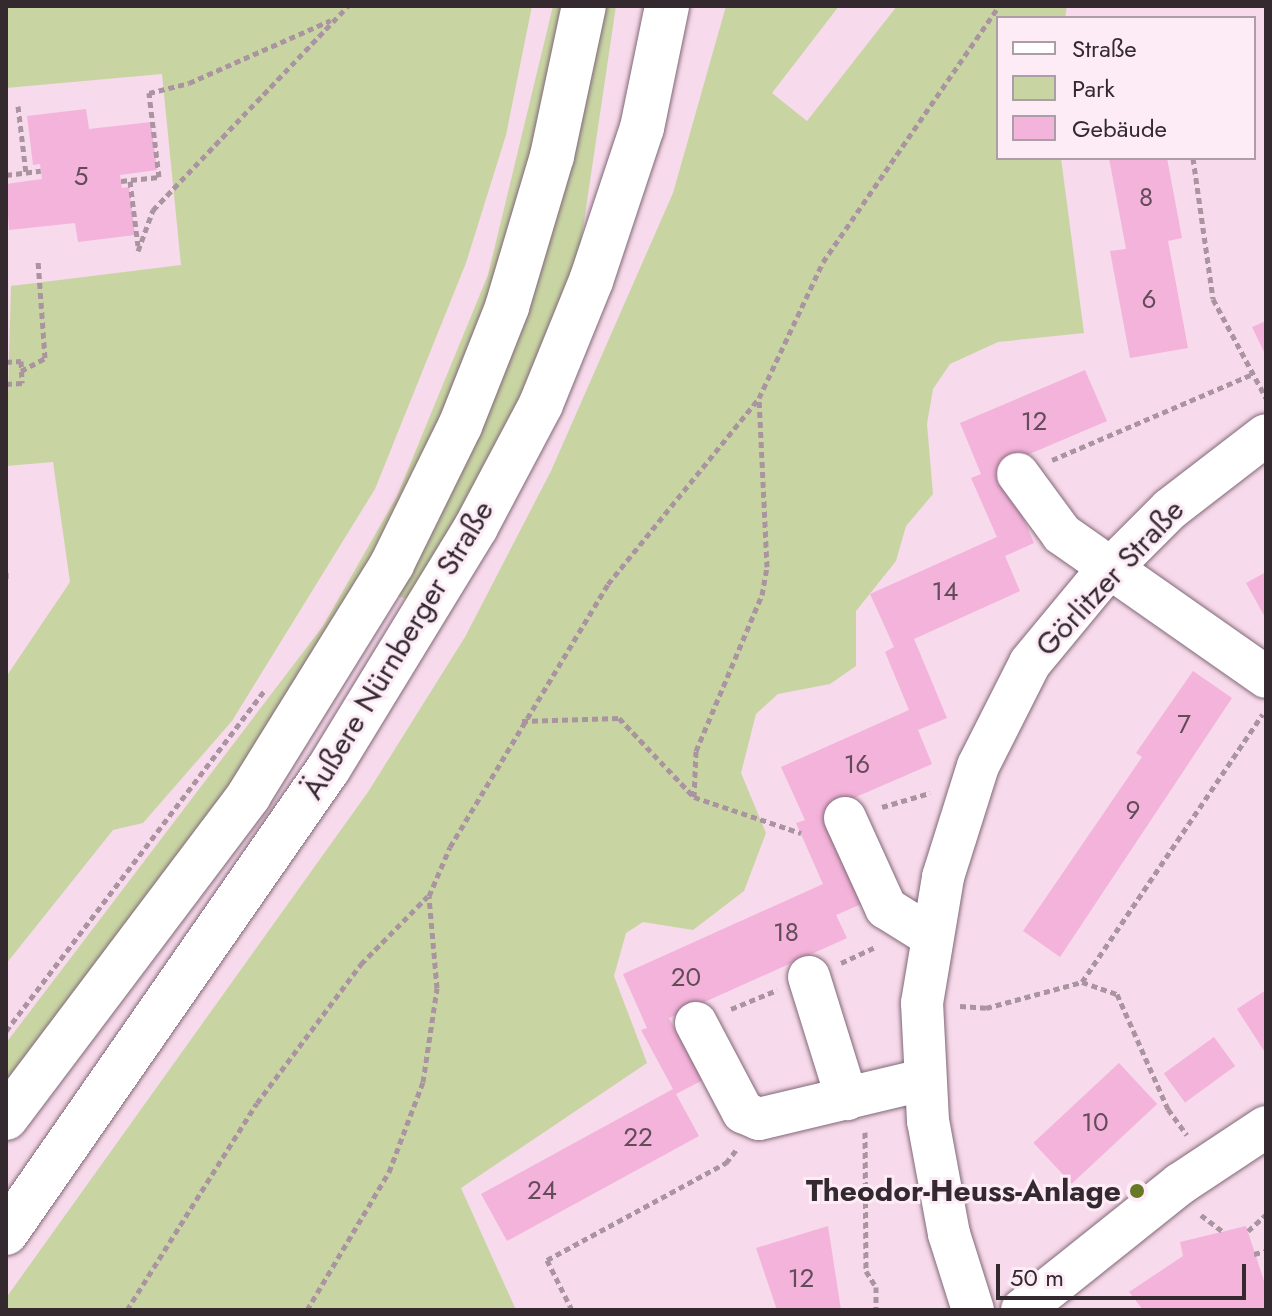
<!DOCTYPE html>
<meta charset="utf-8">
<style>
body{margin:0}
#map{position:relative;width:1272px;height:1316px;overflow:hidden;background:#f7daeb;font-family:Jost,sans-serif}
div>[style]{position:absolute}
.green>*{inset:0;background:#c8d5a3}
.building>*{inset:0;background:#f4b3da;transform-origin:0 0}
.path>*{height:5px;margin-top:-2.5px;transform-origin:0;background:repeating-linear-gradient(90deg,#a994a0 0 6px,transparent 0 10px)}
.roads{filter:drop-shadow(0 0 2px #816877) drop-shadow(0 0 2px #816877)}
.minor>*{height:42px;margin:-21px;padding:0 21px;transform-origin:21px;border-radius:21px;background:#fff}
.highway>*{height:44px;margin:-22px;padding:0 22px;transform-origin:22px;border-radius:22px;background:#fff}
.dots>*{width:22px;height:22px;translate:-50% -50%;box-sizing:border-box;border:4px solid #fdecf6;border-radius:50%}
span{translate:-50% -50%;white-space:nowrap;text-align:center;line-height:1.15;-webkit-text-stroke:6px #fdecf6;paint-order:stroke}
.number-label{font-size:26px;color:#634c5a}
.number-label span{-webkit-text-stroke-width:0}
.street-label{font-size:30px;color:#33292f}
.poi-label{font-size:30px;color:#33292f;font-weight:700}
.right{translate:-100% -50%;text-align:right}
.frame{position:absolute;inset:0;border:8px solid #33292f;pointer-events:none}
.legend{position:absolute;left:996px;top:16px;width:260px;height:144px;box-sizing:border-box;background:#fdecf6;border:2px solid #ac9ea6;margin:0;padding:10px 14px;list-style:none;font-size:24px;color:#33292f}
.legend li{display:flex;align-items:center;gap:16px;height:40px}
.legend b{width:40px;border:2px solid #ac9ea6}
.scale{position:absolute;left:996px;top:1264px;width:250px;height:36px;box-sizing:border-box;border:4px solid #33292f;border-top:0;padding-left:10px;font-size:24px;line-height:28px;white-space:nowrap;color:#33292f;-webkit-text-stroke:6px #fdecf6;paint-order:stroke}
</style>
<div id="map">
<div class="green">
<div style="clip-path:polygon(6px 6px,532px 6px,506px 135px,466px 263px,375px 489px,232px 721px,143px 823px,113px 830px,6px 964px,6px 677px,70px 582px,53px 462px,6px 466px,11px 286px,181px 265px,162px 74px,6px 88px)"></div>
<div style="clip-path:polygon(553px 6px,566px 6px,553px 83px,497px 281px,406px 498px,270px 732px,6px 1089px,6px 1043px,323px 626px,397px 496px,488px 275px)"></div>
<div style="clip-path:polygon(602px 6px,616px 6px,578px 262px,534px 378px,410px 601px,395px 594px)"></div>
<div style="clip-path:polygon(726px 6px,839px 6px,772px 93px,807px 121px,897px 6px,1067px 6px,1065px 18px,998px 18px,998px 158px,1061px 158px,1084px 333px,998px 342px,950px 364px,933px 389px,927px 424px,933px 494px,906px 526px,896px 561px,856px 611px,856px 666px,830px 684px,778px 694px,756px 714px,741px 773px,766px 833px,744px 891px,693px 930px,643px 922px,626px 933px,614px 976px,647px 1063px,461px 1188px,516px 1310px,6px 1310px,6px 1298px,368px 792px,465px 637px,551px 471px,673px 193px)"></div>
</div>
<div class="building">
<div style="clip-path:polygon(86px 109px,89px 129px,151px 122px,157px 170px,120px 175px,122px 188px,129px 187px,135px 235px,78px 242px,75px 223px,9px 230px,6px 184px,42px 179px,40px 164px,33px 165px,27px 116px)"></div>
<div style="clip-path:polygon(1109px 158px,1167px 158px,1182px 238px,1168px 241px,1188px 348px,1130px 358px,1110px 251px,1126px 249px)"></div>
<div style="clip-path:polygon(1266px 321px,1266px 356px,1252px 327px)"></div>
<div style="clip-path:polygon(1085px 370px,1107px 421px,1001px 466px,1034px 543px,1005px 556px,1020px 591px,914px 639px,947px 718px,918px 730px,932px 764px,826px 810px,866px 902px,836px 915px,847px 938px,669px 1018px,703px 1080px,676px 1094px,699px 1136px,507px 1241px,481px 1194px,673px 1089px,641px 1030px,647px 1028px,623px 974px,823px 884px,796px 823px,805px 820px,781px 767px,909px 710px,885px 652px,894px 647px,870px 594px,997px 537px,971px 478px,981px 474px,960px 423px)"></div>
<div style="clip-path:polygon(1266px 572px,1266px 619px,1246px 583px)"></div>
<div style="clip-path:polygon(1193px 671px,1232px 698px,1060px 957px,1023px 931px,1142px 757px,1136px 753px)"></div>
<div style="clip-path:polygon(1266px 990px,1266px 1054px,1237px 1009px)"></div>
<div style="left:1214px;top:1037px;width:36px;height:62px;rotate:54deg"></div>
<div style="left:1119px;top:1063px;width:56px;height:117px;rotate:47deg"></div>
<div style="clip-path:polygon(828px 1226px,841px 1310px,777px 1310px,756px 1248px)"></div>
<div style="clip-path:polygon(1246px 1226px,1266px 1287px,1266px 1310px,1143px 1310px,1129px 1292px,1183px 1256px,1180px 1242px)"></div>
</div>
<div class="path">
<div style="left:18px;top:106px;width:67px;rotate:83.2deg"></div>
<div style="left:1193px;top:158px;width:142px;rotate:81.9deg"></div>
<div style="left:1213px;top:299px;width:112px;rotate:61.8deg"></div>
<div style="left:6px;top:175px;width:35px;rotate:-7deg"></div>
<div style="left:121px;top:181px;width:38px;rotate:-6deg"></div>
<div style="left:159px;top:177px;width:85px;rotate:-96.8deg"></div>
<div style="left:149px;top:93px;width:41px;rotate:-14deg"></div>
<div style="left:189px;top:83px;width:155px;rotate:-23.9deg"></div>
<div style="left:130px;top:181px;width:65px;rotate:83deg"></div>
<div style="left:138px;top:251px;width:44px;rotate:-69.9deg"></div>
<div style="left:153px;top:210px;width:282px;rotate:-46.3deg"></div>
<div style="left:6px;top:362px;width:15px;rotate:-4deg"></div>
<div style="left:21px;top:361px;width:22px;rotate:87deg"></div>
<div style="left:22px;top:383px;width:16px;rotate:176deg"></div>
<div style="left:21px;top:371px;width:27px;rotate:-28deg"></div>
<div style="left:45px;top:358px;width:97px;rotate:-94.1deg"></div>
<div style="left:1052px;top:460px;width:219px;rotate:-23.2deg"></div>
<div style="left:6px;top:572px;width:8px;rotate:90deg"></div>
<div style="left:522px;top:721px;width:97px;rotate:-1.8deg"></div>
<div style="left:619px;top:718px;width:109px;rotate:46.5deg"></div>
<div style="left:694px;top:797px;width:113px;rotate:18.6deg"></div>
<div style="left:694px;top:797px;width:46px;rotate:-87.5deg"></div>
<div style="left:696px;top:751px;width:169px;rotate:-67.1deg"></div>
<div style="left:762px;top:595px;width:28px;rotate:-80deg"></div>
<div style="left:767px;top:567px;width:168px;rotate:-92.7deg"></div>
<div style="left:882px;top:807px;width:50px;rotate:-16.3deg"></div>
<div style="left:841px;top:963px;width:38px;rotate:-25deg"></div>
<div style="left:1082px;top:982px;width:37px;rotate:19deg"></div>
<div style="left:1117px;top:994px;width:126px;rotate:66.1deg"></div>
<div style="left:1168px;top:1109px;width:32px;rotate:54deg"></div>
<div style="left:960px;top:1006px;width:26px;rotate:4deg"></div>
<div style="left:986px;top:1008px;width:99px;rotate:-15.2deg"></div>
<div style="left:1082px;top:982px;width:323px;rotate:-56deg"></div>
<div style="left:731px;top:1009px;width:50px;rotate:-22.4deg"></div>
<div style="left:6px;top:1031px;width:428px;rotate:-52.8deg"></div>
<div style="left:865px;top:1132px;width:139px;rotate:89.6deg"></div>
<div style="left:866px;top:1271px;width:19px;rotate:58deg"></div>
<div style="left:876px;top:1287px;width:23px;rotate:90deg"></div>
<div style="left:1201px;top:1215px;width:26px;rotate:37deg"></div>
<div style="left:1248px;top:1231px;width:24px;rotate:-42deg"></div>
<div style="left:1254px;top:1254px;width:12px;rotate:-14deg"></div>
<div style="left:127px;top:1310px;width:244px;rotate:-57.9deg"></div>
<div style="left:257px;top:1103px;width:174px;rotate:-53.2deg"></div>
<div style="left:361px;top:964px;width:95px;rotate:-45.4deg"></div>
<div style="left:307px;top:1310px;width:161px;rotate:-59.3deg"></div>
<div style="left:389px;top:1172px;width:96px;rotate:-69.3deg"></div>
<div style="left:423px;top:1082px;width:95px;rotate:-81.5deg"></div>
<div style="left:437px;top:988px;width:92px;rotate:-95deg"></div>
<div style="left:429px;top:896px;width:53px;rotate:-66.8deg"></div>
<div style="left:450px;top:847px;width:307px;rotate:-59deg"></div>
<div style="left:608px;top:584px;width:240px;rotate:-50.9deg"></div>
<div style="left:759px;top:398px;width:150px;rotate:-64.8deg"></div>
<div style="left:823px;top:262px;width:311px;rotate:-55.5deg"></div>
<div style="left:572px;top:1310px;width:56px;rotate:-116.6deg"></div>
<div style="left:547px;top:1260px;width:204px;rotate:-28.5deg"></div>
<div style="left:726px;top:1163px;width:18px;rotate:-52deg"></div>
</div>
<div class="roads">
<div class="minor">
<div style="left:1018px;top:474px;width:74px;rotate:53.7deg"></div>
<div style="left:1062px;top:534px;width:249px;rotate:35deg"></div>
<div style="left:845px;top:818px;width:99px;rotate:65.5deg"></div>
<div style="left:886px;top:908px;width:53px;rotate:31.9deg"></div>
<div style="left:809px;top:977px;width:128px;rotate:72.7deg"></div>
<div style="left:696px;top:1023px;width:101px;rotate:62.2deg"></div>
<div style="left:743px;top:1112px;width:17px;rotate:24deg"></div>
<div style="left:759px;top:1119px;width:169px;rotate:-13.4deg"></div>
<div style="left:973px;top:1310px;width:80px;rotate:-107.5deg"></div>
<div style="left:949px;top:1234px;width:115px;rotate:-100.5deg"></div>
<div style="left:928px;top:1121px;width:118px;rotate:-92.9deg"></div>
<div style="left:922px;top:1003px;width:128px;rotate:-80.5deg"></div>
<div style="left:943px;top:877px;width:116px;rotate:-72.5deg"></div>
<div style="left:978px;top:766px;width:115px;rotate:-63.2deg"></div>
<div style="left:1030px;top:663px;width:105px;rotate:-50.4deg"></div>
<div style="left:1097px;top:582px;width:103px;rotate:-45deg"></div>
<div style="left:1170px;top:509px;width:121px;rotate:-37.6deg"></div>
<div style="left:1022px;top:1310px;width:202px;rotate:-38.6deg"></div>
<div style="left:1180px;top:1184px;width:103px;rotate:-33.5deg"></div>
</div>
<div class="highway">
<div style="left:6px;top:1118px;width:404px;rotate:-53deg"></div>
<div style="left:249px;top:795px;width:272px;rotate:-58.2deg"></div>
<div style="left:392px;top:564px;width:154px;rotate:-63.8deg"></div>
<div style="left:460px;top:426px;width:128px;rotate:-68.4deg"></div>
<div style="left:507px;top:307px;width:158px;rotate:-73.4deg"></div>
<div style="left:552px;top:156px;width:153px;rotate:-78deg"></div>
<div style="left:6px;top:1233px;width:566px;rotate:-55.22deg"></div>
<div style="left:329px;top:768px;width:282px;rotate:-58.6deg"></div>
<div style="left:476px;top:527px;width:139px;rotate:-62.1deg"></div>
<div style="left:541px;top:404px;width:133px;rotate:-67.9deg"></div>
<div style="left:591px;top:281px;width:161px;rotate:-71.6deg"></div>
<div style="left:642px;top:128px;width:125px;rotate:-78.4deg"></div>
</div>
</div>
<div class="dots">
<div style="left:1137px;top:1191px;background:#677826"></div>
</div>
<div class="number-label">
<span style="left:81px;top:177px">5</span>
<span style="left:1146px;top:198px">8</span>
<span style="left:1149px;top:300px">6</span>
<span style="left:1034px;top:422px">12</span>
<span style="left:945px;top:592px">14</span>
<span style="left:1184px;top:725px">7</span>
<span style="left:857px;top:765px">16</span>
<span style="left:1133px;top:811px">9</span>
<span style="left:786px;top:933px">18</span>
<span style="left:686px;top:978px">20</span>
<span style="left:1095px;top:1123px">10</span>
<span style="left:638px;top:1138px">22</span>
<span style="left:542px;top:1191px">24</span>
<span style="left:801px;top:1279px">12</span>
</div>
<div class="street-label">
<span style="left:1110px;top:578px;rotate:-47deg">Görlitzer Straße</span>
<span style="left:398px;top:650px;rotate:-59deg">Äußere Nürnberger Straße</span>
</div>
<div class="poi-label">
<span class="right" style="left:1121px;top:1191px">Theodor-Heuss-Anlage</span>
</div>
<div class="frame"></div>
<ul class="legend">
<li><b style="height:10px;background:#fff"></b>Straße</li>
<li><b style="height:22px;background:#c8d5a3"></b>Park</li>
<li><b style="height:22px;background:#f4b3da"></b>Gebäude</li>
</ul>
<div class="scale">50 m</div>
</div>
